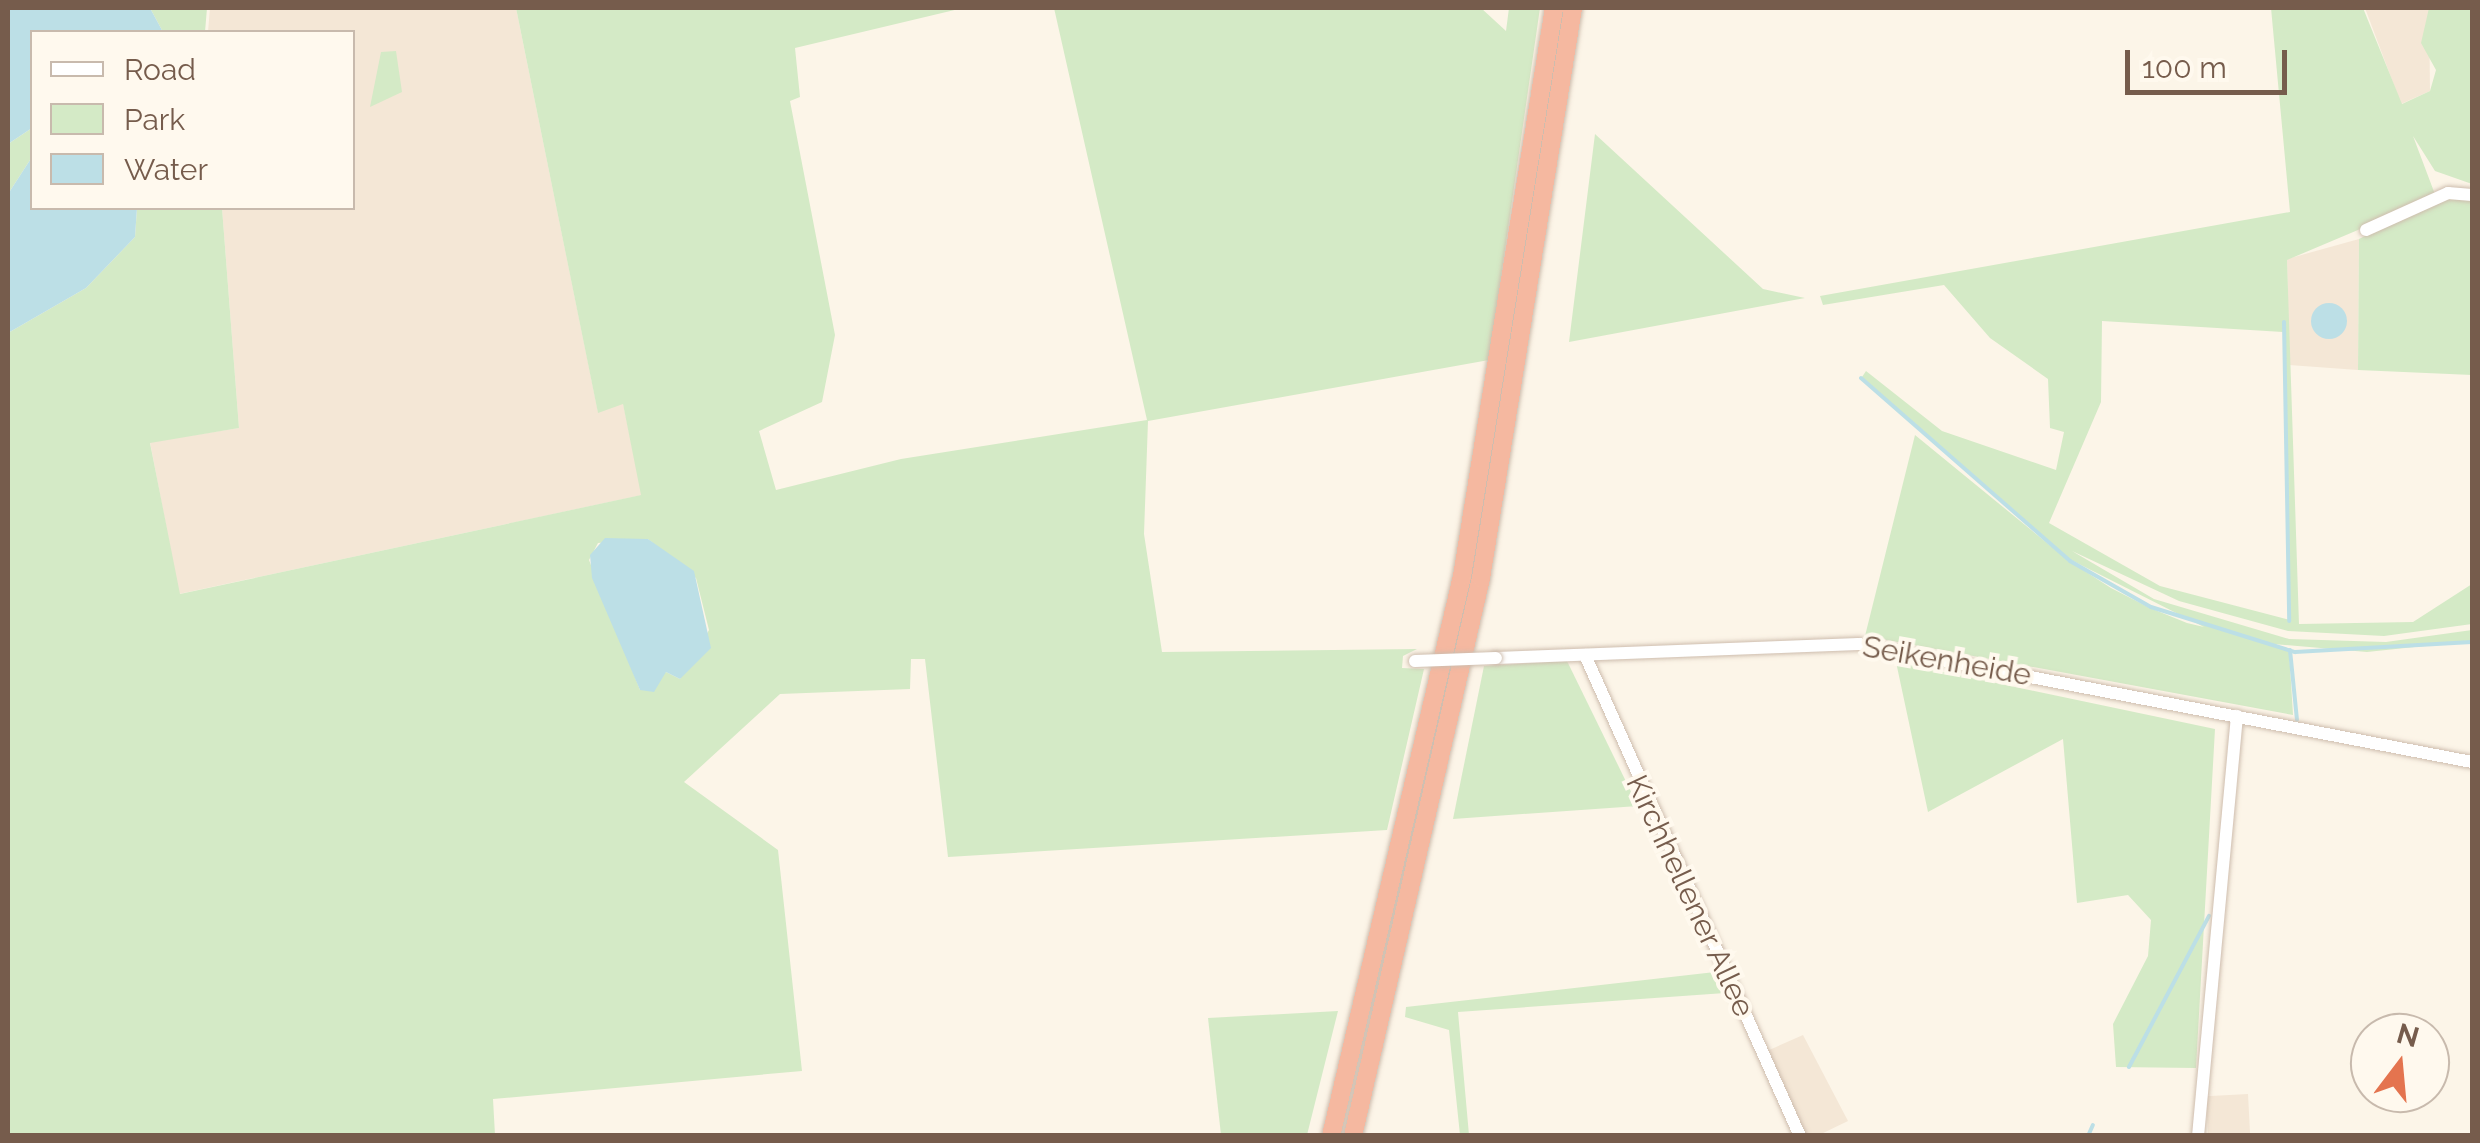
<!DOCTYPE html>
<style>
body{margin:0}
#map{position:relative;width:2480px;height:1143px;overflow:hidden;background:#fcf5e8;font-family:Raleway,sans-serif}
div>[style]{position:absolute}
.residential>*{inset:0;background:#f4e7d6;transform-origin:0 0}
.green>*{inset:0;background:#d4eac6}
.water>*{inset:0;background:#bcdfe6}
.round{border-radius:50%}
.stream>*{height:4px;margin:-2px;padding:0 2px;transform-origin:2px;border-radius:2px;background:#bcdfe6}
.roads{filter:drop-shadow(0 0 2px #cebdae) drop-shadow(0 0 2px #cebdae)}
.minor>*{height:12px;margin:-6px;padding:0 6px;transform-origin:6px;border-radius:6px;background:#fff}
.highway>*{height:18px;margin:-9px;padding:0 9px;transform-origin:9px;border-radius:9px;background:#f5b8a0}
.bridges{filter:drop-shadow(0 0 2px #cebdae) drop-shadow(0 0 2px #cebdae)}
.minor-bridge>*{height:12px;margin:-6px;padding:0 6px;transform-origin:6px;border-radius:6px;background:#fff}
span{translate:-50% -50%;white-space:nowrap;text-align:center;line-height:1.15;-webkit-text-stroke:8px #fff9ee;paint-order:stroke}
.street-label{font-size:30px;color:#765c4c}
.frame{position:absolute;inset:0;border:10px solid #765c4c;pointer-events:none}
.legend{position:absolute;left:30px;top:30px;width:325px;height:180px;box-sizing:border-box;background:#fff9ee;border:2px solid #c8baad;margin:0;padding:12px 18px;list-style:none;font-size:30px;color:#765c4c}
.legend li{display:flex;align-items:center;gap:20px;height:50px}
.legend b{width:50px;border:2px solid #c8baad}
.north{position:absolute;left:2350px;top:1013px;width:100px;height:100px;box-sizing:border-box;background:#fff9ee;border:2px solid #c8baad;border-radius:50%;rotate:16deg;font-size:28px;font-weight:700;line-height:40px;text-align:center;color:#765c4c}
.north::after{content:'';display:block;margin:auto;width:35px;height:45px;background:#e4744f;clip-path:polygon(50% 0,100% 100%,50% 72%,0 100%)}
.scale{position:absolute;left:2125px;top:50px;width:162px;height:45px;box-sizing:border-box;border:5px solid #765c4c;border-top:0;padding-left:12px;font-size:30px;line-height:35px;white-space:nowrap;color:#765c4c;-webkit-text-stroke:8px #fff9ee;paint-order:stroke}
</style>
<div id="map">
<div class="residential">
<div style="clip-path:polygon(210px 8px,516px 8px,598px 412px,623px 403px,642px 495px,179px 594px,150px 442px,239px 428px,222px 208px,352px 208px,352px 32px,208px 32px)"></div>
<div style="clip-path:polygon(2429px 8px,2430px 91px,2401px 104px,2365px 8px)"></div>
<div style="clip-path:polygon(2359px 239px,2358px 370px,2289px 365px,2287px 259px)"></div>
<div style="clip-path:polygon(1803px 1035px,1848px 1121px,1819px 1135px,1806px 1135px,1767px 1051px)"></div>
<div style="left:2248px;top:1094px;width:41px;height:42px;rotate:87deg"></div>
</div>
<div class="green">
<div style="clip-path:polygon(150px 8px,207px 8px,205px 32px,163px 32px)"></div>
<div style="clip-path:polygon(evenodd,516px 8px,963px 8px,795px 48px,800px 97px,790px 101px,835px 335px,822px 402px,759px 431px,776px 490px,901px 459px,1147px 420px,1054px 8px,1481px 8px,1506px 31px,1509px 8px,1540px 8px,1489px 360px,1148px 421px,1144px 534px,1162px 652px,1417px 649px,1403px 656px,1402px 668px,1424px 669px,1387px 830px,948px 857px,925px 659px,911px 659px,910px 689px,780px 694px,684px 782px,778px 850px,802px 1071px,493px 1099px,495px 1135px,8px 1135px,8px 333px,86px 288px,135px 237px,137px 208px,222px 208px,239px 428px,150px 443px,180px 594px,641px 495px,623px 404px,598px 413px,516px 8px,648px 539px,696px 578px,709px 630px,680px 679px,666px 672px,640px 690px,589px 560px,598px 543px,648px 539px)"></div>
<div style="clip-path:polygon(evenodd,2271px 8px,2363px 8px,2402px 104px,2430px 91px,2436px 70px,2421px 43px,2429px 8px,2472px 8px,2472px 184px,2435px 171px,2413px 136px,2436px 197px,2287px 260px,2299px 624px,2413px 622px,2472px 584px,2472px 624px,2384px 636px,2288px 631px,2179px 601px,2072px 551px,2154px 599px,2289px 639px,2386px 642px,2472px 630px,2472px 641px,2367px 652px,2273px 644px,2289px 650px,2293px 715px,1865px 636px,1915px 435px,2069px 561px,2111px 588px,2150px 608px,2187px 623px,2204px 627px,2071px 560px,1862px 377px,1866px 371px,1942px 431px,2056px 470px,2064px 432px,2050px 428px,2048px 379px,1990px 338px,1944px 285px,1823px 305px,1820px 296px,2290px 212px,2271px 8px,2102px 321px,2283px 332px,2285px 322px,2290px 620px,2160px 586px,2049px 523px,2101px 402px,2102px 321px)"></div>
<div style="clip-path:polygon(396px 51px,402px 92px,370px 107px,381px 52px)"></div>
<div style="clip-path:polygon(32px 128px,32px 157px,8px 194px,8px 144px)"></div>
<div style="clip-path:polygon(1595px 134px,1763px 289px,1805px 298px,1569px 342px)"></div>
<div style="clip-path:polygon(2440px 198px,2472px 198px,2472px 375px,2358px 370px,2359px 239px)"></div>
<div style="clip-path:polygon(1567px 661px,1638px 806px,1453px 819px,1484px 666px)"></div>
<div style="clip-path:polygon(1896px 662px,2215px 729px,2196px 1068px,2116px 1067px,2113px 1024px,2148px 956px,2151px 920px,2128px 895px,2077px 903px,2063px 739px,1928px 812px)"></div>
<div style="clip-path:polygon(1715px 972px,1725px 993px,1458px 1012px,1469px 1135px,1460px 1135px,1449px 1030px,1405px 1017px,1406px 1007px)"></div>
<div style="clip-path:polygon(1338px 1011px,1307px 1135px,1221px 1135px,1208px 1018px)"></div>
</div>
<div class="water">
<div style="clip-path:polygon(8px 8px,150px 8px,163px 32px,32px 32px,32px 128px,8px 144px)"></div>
<div style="clip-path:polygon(32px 157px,32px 208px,137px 208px,135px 237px,86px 288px,8px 333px,8px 194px)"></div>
<div class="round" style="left:2311px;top:303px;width:36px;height:36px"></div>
<div style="clip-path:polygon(605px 538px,648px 539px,694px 571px,711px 648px,680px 679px,666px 672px,654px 692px,640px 690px,592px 578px,590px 555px)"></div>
</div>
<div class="stream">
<div style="left:2472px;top:207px;width:4px;rotate:90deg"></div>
<div style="left:2284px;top:322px;width:299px;rotate:89deg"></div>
<div style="left:1861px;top:378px;width:278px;rotate:41.2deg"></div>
<div style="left:2070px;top:561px;width:93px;rotate:29.6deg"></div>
<div style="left:2151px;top:607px;width:151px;rotate:17.4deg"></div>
<div style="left:2295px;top:652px;width:177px;rotate:-3.2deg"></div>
<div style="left:2290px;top:650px;width:70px;rotate:84.3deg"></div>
<div style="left:2129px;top:1067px;width:171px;rotate:-62.1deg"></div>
<div style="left:2088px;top:1136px;width:12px;rotate:-66deg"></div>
</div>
<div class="roads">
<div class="minor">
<div style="left:2366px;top:230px;width:90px;rotate:-24.3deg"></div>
<div style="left:2448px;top:193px;width:24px;rotate:5deg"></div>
<div style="left:1585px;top:655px;width:527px;rotate:65.92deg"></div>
<div style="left:1496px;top:658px;width:363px;rotate:-2.2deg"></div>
<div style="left:1859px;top:644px;width:624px;rotate:10.9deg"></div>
<div style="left:2198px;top:1136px;width:422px;rotate:-84.7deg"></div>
</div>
<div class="highway">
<div style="left:1331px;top:1136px;width:575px;rotate:-76.83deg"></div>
<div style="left:1462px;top:576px;width:575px;rotate:-80.8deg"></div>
<div style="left:1353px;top:1136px;width:572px;rotate:-77.08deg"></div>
<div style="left:1481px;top:578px;width:577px;rotate:-80.83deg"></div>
</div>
</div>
<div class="bridges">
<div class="minor-bridge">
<div style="left:1415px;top:661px;width:81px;rotate:-2.1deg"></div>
</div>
</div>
<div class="street-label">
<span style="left:1947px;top:661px;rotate:10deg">Seikenheide</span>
<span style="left:1690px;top:896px;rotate:65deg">Kirchhellener Allee</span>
</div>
<div class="frame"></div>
<ul class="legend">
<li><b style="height:12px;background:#fff"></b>Road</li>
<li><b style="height:28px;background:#d4eac6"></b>Park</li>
<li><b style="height:28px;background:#bcdfe6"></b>Water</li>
</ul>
<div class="north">N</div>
<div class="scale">100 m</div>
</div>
